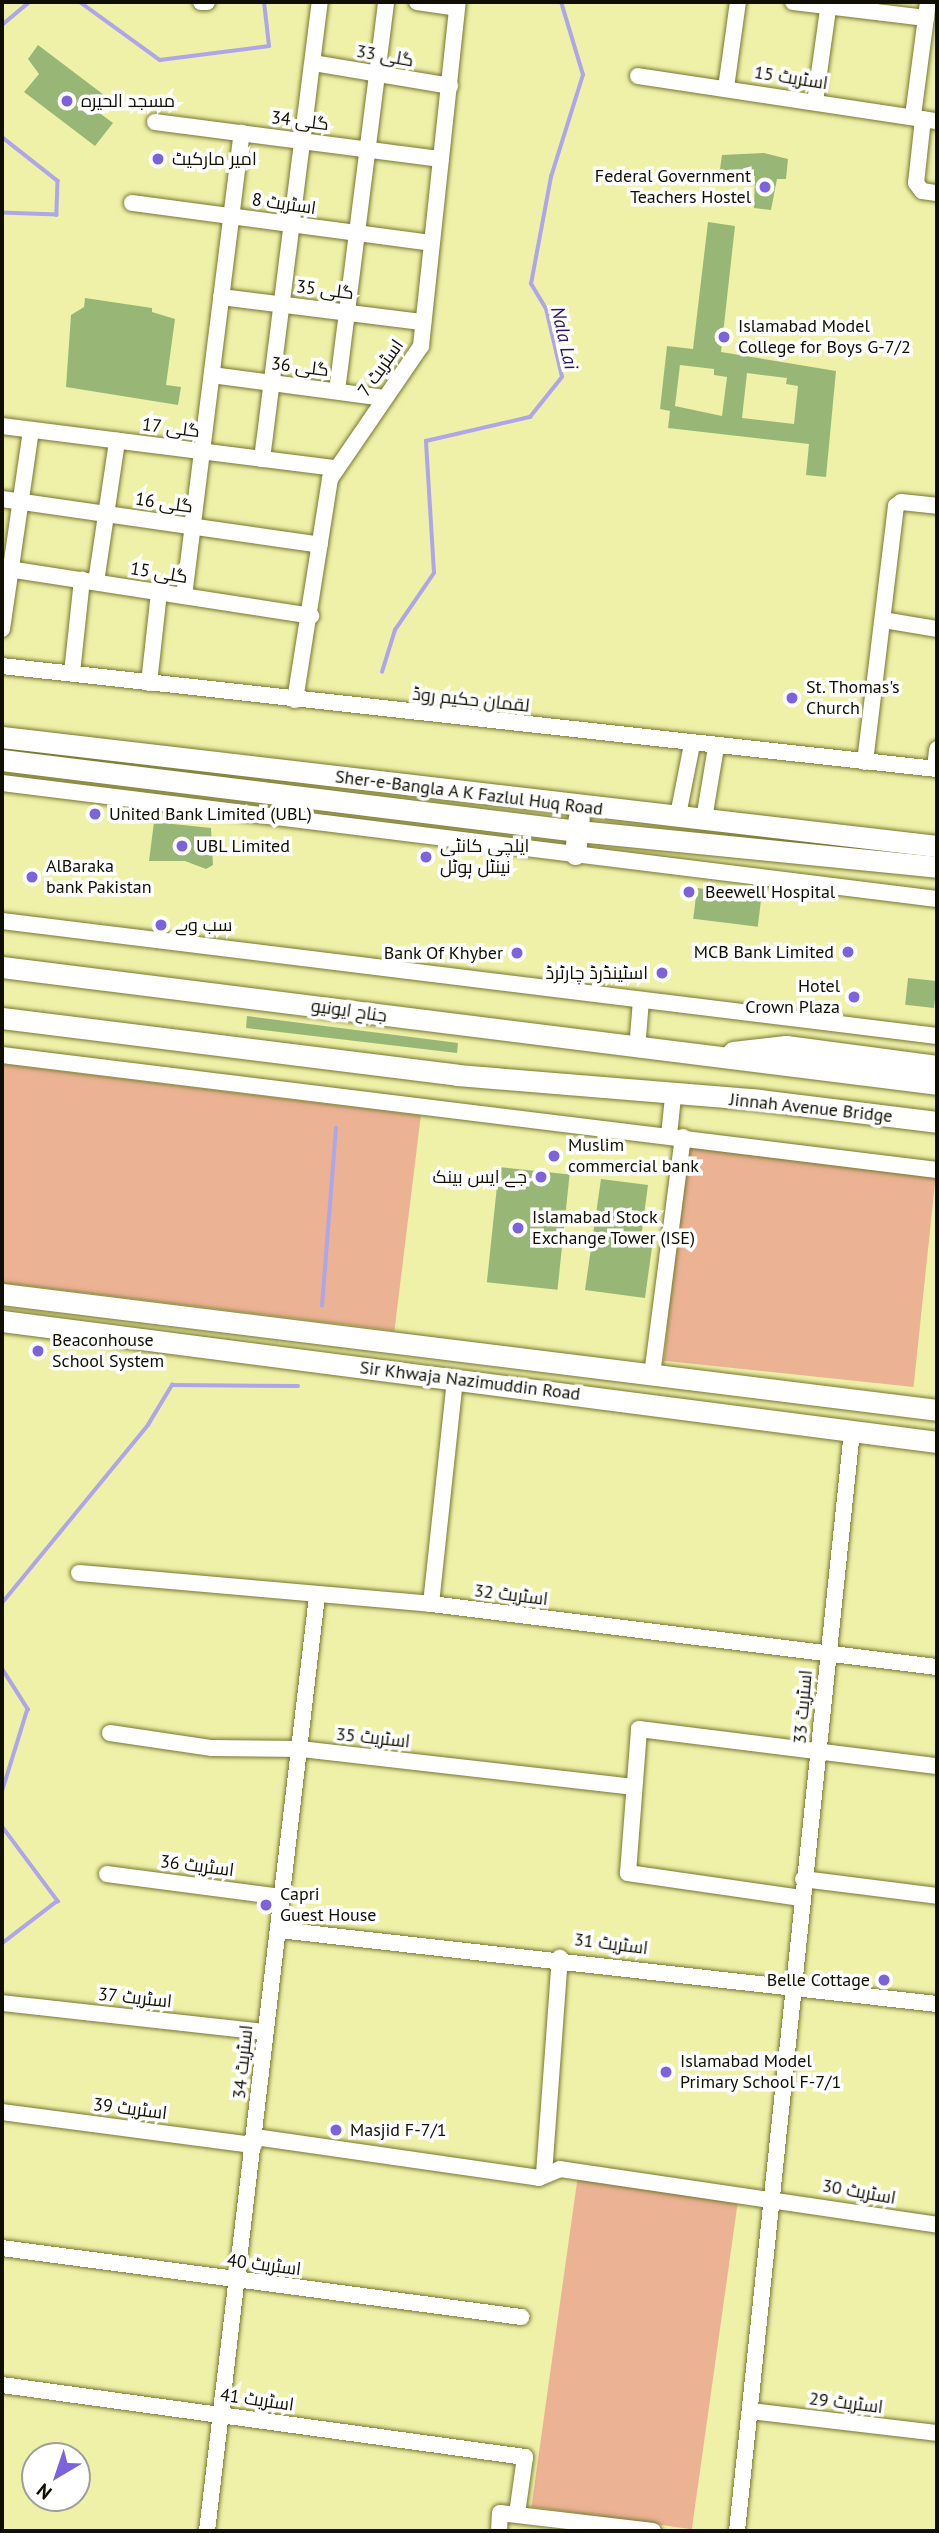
<!DOCTYPE html>
<meta charset="utf-8">
<style>
body{margin:0}
#map{position:relative;width:939px;height:2533px;overflow:hidden;background:#eff1a8;font-family:"PT Sans",Cairo,sans-serif}
div>[style]{position:absolute}
.green>*{inset:0;background:#ebb293;transform-origin:0 0}
.stream>*{height:3.5px;margin:-1.75px;padding:0 1.75px;transform-origin:1.75px;border-radius:1.75px;background:#aea6e9}
.building>*{inset:0;background:#98b776;transform-origin:0 0}
.roads{filter:drop-shadow(0 0 2px #777730) drop-shadow(0 0 2px #777730)}
.minor>*{height:16px;margin:-8px;padding:0 8px;transform-origin:8px;border-radius:8px;background:#fff}
.major>*{height:21px;margin:-10.5px;padding:0 10.5px;transform-origin:10.5px;border-radius:10.5px;background:#fff}
.dots>*{width:19px;height:19px;translate:-50% -50%;box-sizing:border-box;border:4px solid #fff;border-radius:50%}
span{translate:-50% -50%;white-space:nowrap;text-align:center;line-height:1.15;-webkit-text-stroke:7px #fff;paint-order:stroke}
.street-label{font-size:18px;color:#0f0e00}
.poi-label{font-size:18px;color:#0f0e00}
.left{translate:0 -50%;text-align:left}
.right{translate:-100% -50%;text-align:right}
.water-label{font-size:19px;color:#2b1461;font-style:italic}
.frame{position:absolute;inset:0;border:4px solid #0f0e00;pointer-events:none}
.north{position:absolute;left:21px;top:2442px;width:70px;height:70px;box-sizing:border-box;background:#fff;border:2px solid #9f9f99;border-radius:50%;rotate:219deg;font-size:19px;font-weight:700;line-height:28px;text-align:center;color:#0f0e00}
.north::after{content:'';display:block;margin:auto;width:24px;height:32px;background:#7c62dd;clip-path:polygon(50% 0,100% 100%,50% 72%,0 100%)}
</style>
<div id="map">
<div class="green">
<div style="left:2px;top:1064px;width:422px;height:217px;rotate:7deg"></div>
<div style="left:687px;top:1141px;width:251px;height:221px;rotate:6deg"></div>
<div style="left:578px;top:2175px;width:162px;height:335px;rotate:8deg"></div>
</div>
<div class="stream">
<div style="left:80px;top:2px;width:99px;rotate:35.9deg"></div>
<div style="left:160px;top:60px;width:110px;rotate:-7.3deg"></div>
<div style="left:269px;top:46px;width:44px;rotate:-96.5deg"></div>
<div style="left:2px;top:25px;width:35px;rotate:-40deg"></div>
<div style="left:2px;top:137px;width:71px;rotate:38.2deg"></div>
<div style="left:58px;top:181px;width:34px;rotate:92deg"></div>
<div style="left:57px;top:215px;width:55px;rotate:-177.9deg"></div>
<div style="left:382px;top:672px;width:44px;rotate:-72.8deg"></div>
<div style="left:395px;top:630px;width:69px;rotate:-55.6deg"></div>
<div style="left:434px;top:573px;width:132px;rotate:-93.5deg"></div>
<div style="left:426px;top:441px;width:107px;rotate:-13deg"></div>
<div style="left:530px;top:417px;width:51px;rotate:-51.3deg"></div>
<div style="left:562px;top:377px;width:70px;rotate:-103.2deg"></div>
<div style="left:546px;top:309px;width:29px;rotate:-121deg"></div>
<div style="left:531px;top:284px;width:109px;rotate:-79.4deg"></div>
<div style="left:551px;top:177px;width:107px;rotate:-72.6deg"></div>
<div style="left:583px;top:75px;width:76px;rotate:-106.8deg"></div>
<div style="left:322px;top:1306px;width:178px;rotate:-85.5deg"></div>
<div style="left:2px;top:1603px;width:230px;rotate:-50.6deg"></div>
<div style="left:148px;top:1425px;width:47px;rotate:-59deg"></div>
<div style="left:172px;top:1385px;width:126px;rotate:0.5deg"></div>
<div style="left:2px;top:1668px;width:49px;rotate:57.6deg"></div>
<div style="left:28px;top:1709px;width:88px;rotate:107.2deg"></div>
<div style="left:2px;top:1826px;width:94px;rotate:53.3deg"></div>
<div style="left:58px;top:1901px;width:71px;rotate:142.5deg"></div>
</div>
<div class="building">
<div style="clip-path:polygon(38px 45px,104px 95px,94px 109px,113px 123px,95px 146px,24px 92px,39px 74px,28px 59px)"></div>
<div style="clip-path:polygon(764px 153px,788px 159px,786px 179px,777px 179px,771px 210px,754px 208px,755px 176px,720px 169px,722px 155px)"></div>
<div style="clip-path:polygon(evenodd,708px 222px,735px 226px,721px 352px,836px 371px,826px 477px,806px 475px,809px 444px,668px 428px,670px 411px,660px 409px,667px 346px,693px 349px,708px 222px,680px 365px,714px 369px,714px 375px,727px 377px,722px 416px,675px 406px,680px 365px,708px 222px,747px 373px,787px 378px,786px 384px,798px 386px,794px 424px,742px 418px,747px 373px)"></div>
<div style="clip-path:polygon(85px 298px,152px 308px,152px 312px,175px 319px,166px 385px,181px 387px,178px 405px,66px 387px,71px 315px,84px 307px)"></div>
<div style="clip-path:polygon(154px 822px,211px 828px,213px 865px,206px 869px,185px 861px,149px 861px)"></div>
<div style="left:697px;top:888px;width:65px;height:31px;rotate:7deg"></div>
<div style="left:908px;top:978px;width:29px;height:27px;rotate:6deg"></div>
<div style="clip-path:polygon(247px 1016px,458px 1043px,457px 1053px,246px 1028px)"></div>
<div style="left:499px;top:1167px;width:71px;height:116px;rotate:6deg"></div>
<div style="clip-path:polygon(601px 1179px,648px 1185px,641px 1238px,653px 1240px,645px 1298px,585px 1290px)"></div>
</div>
<div class="roads">
<div class="minor">
<div style="left:201px;top:2px;width:6px"></div>
<div style="left:417px;top:2px;width:40px;rotate:8.5deg"></div>
<div style="left:793px;top:2px;width:134px;rotate:6.9deg"></div>
<div style="left:313px;top:63px;width:139px;rotate:9.5deg"></div>
<div style="left:638px;top:76px;width:302px;rotate:8.6deg"></div>
<div style="left:726px;top:88px;width:87px;rotate:-82.1deg"></div>
<div style="left:815px;top:102px;width:101px;rotate:-82deg"></div>
<div style="left:913px;top:116px;width:115px;rotate:-82.5deg"></div>
<div style="left:923px;top:119px;width:64px;rotate:96.2deg"></div>
<div style="left:916px;top:183px;width:10px;rotate:53deg"></div>
<div style="left:922px;top:191px;width:15px;rotate:8deg"></div>
<div style="left:155px;top:122px;width:288px;rotate:7.4deg"></div>
<div style="left:132px;top:203px;width:301px;rotate:7.6deg"></div>
<div style="left:221px;top:297px;width:204px;rotate:7.1deg"></div>
<div style="left:212px;top:375px;width:174px;rotate:7.6deg"></div>
<div style="left:337px;top:391px;width:392px;rotate:-82.8deg"></div>
<div style="left:2px;top:426px;width:336px;rotate:7.2deg"></div>
<div style="left:262px;top:459px;width:461px;rotate:-82.8deg"></div>
<div style="left:2px;top:499px;width:321px;rotate:8.2deg"></div>
<div style="left:2px;top:568px;width:313px;rotate:8.8deg"></div>
<div style="left:96px;top:582px;width:143px;rotate:-81.5deg"></div>
<div style="left:184px;top:596px;width:467px;rotate:-82.9deg"></div>
<div style="left:883px;top:620px;width:55px;rotate:9.5deg"></div>
<div style="left:2px;top:629px;width:201px;rotate:-81.7deg"></div>
<div style="left:2px;top:666px;width:941px;rotate:6.29deg"></div>
<div style="left:72px;top:673px;width:94px;rotate:-83.9deg"></div>
<div style="left:149px;top:683px;width:92px;rotate:-83.7deg"></div>
<div style="left:295px;top:700px;width:224px;rotate:-81deg"></div>
<div style="left:330px;top:479px;width:161px;rotate:-55.6deg"></div>
<div style="left:421px;top:346px;width:346px;rotate:-83.9deg"></div>
<div style="left:865px;top:762px;width:258px;rotate:-83.1deg"></div>
<div style="left:896px;top:506px;width:6px;rotate:-39deg"></div>
<div style="left:901px;top:502px;width:36px;rotate:6deg"></div>
<div style="left:935px;top:769px;width:20px;rotate:-84deg"></div>
<div style="left:2px;top:783px;width:942px;rotate:7.07deg"></div>
<div style="left:678px;top:815px;width:72px;rotate:-78.8deg"></div>
<div style="left:704px;top:819px;width:73px;rotate:-80.5deg"></div>
<div style="left:2px;top:921px;width:942px;rotate:7.01deg"></div>
<div style="left:637px;top:1049px;width:49px;rotate:-85.3deg"></div>
<div style="left:2px;top:1055px;width:942px;rotate:7.01deg"></div>
<div style="left:669px;top:1135px;width:39px;rotate:-84deg"></div>
<div style="left:652px;top:1375px;width:240px;rotate:-82.6deg"></div>
<div style="left:79px;top:1573px;width:353px;rotate:5deg"></div>
<div style="left:431px;top:1604px;width:510px;rotate:7.1deg"></div>
<div style="left:431px;top:1604px;width:226px;rotate:-83.9deg"></div>
<div style="left:110px;top:1733px;width:103px;rotate:8.4deg"></div>
<div style="left:212px;top:1748px;width:89px;rotate:0.6deg"></div>
<div style="left:301px;top:1749px;width:334px;rotate:6.5deg"></div>
<div style="left:107px;top:1874px;width:177px;rotate:7.5deg"></div>
<div style="left:803px;top:1879px;width:135px;rotate:7.2deg"></div>
<div style="left:801px;top:1898px;width:175px;rotate:-171.8deg"></div>
<div style="left:628px;top:1873px;width:144px;rotate:-85.6deg"></div>
<div style="left:639px;top:1729px;width:300px;rotate:7.1deg"></div>
<div style="left:279px;top:1930px;width:662px;rotate:6.42deg"></div>
<div style="left:2px;top:2003px;width:265px;rotate:6.3deg"></div>
<div style="left:2px;top:2112px;width:254px;rotate:7.5deg"></div>
<div style="left:255px;top:2137px;width:287px;rotate:8.2deg"></div>
<div style="left:539px;top:2178px;width:23px;rotate:-23deg"></div>
<div style="left:560px;top:2169px;width:381px;rotate:8.4deg"></div>
<div style="left:544px;top:2174px;width:217px;rotate:-85.8deg"></div>
<div style="left:2px;top:2248px;width:524px;rotate:7.57deg"></div>
<div style="left:2px;top:2385px;width:528px;rotate:7.84deg"></div>
<div style="left:525px;top:2457px;width:58px;rotate:98deg"></div>
<div style="left:750px;top:2411px;width:188px;rotate:6.7deg"></div>
<div style="left:207px;top:2531px;width:941px;rotate:-83.29deg"></div>
<div style="left:499px;top:2531px;width:18px;rotate:-87deg"></div>
<div style="left:500px;top:2513px;width:154px;rotate:6.7deg"></div>
<div style="left:737px;top:2531px;width:1105px;rotate:-84.03deg"></div>
</div>
<div class="major">
<div style="left:2px;top:737px;width:941px;rotate:6.65deg"></div>
<div style="left:2px;top:760px;width:580px;rotate:7.03deg"></div>
<div style="left:578px;top:831px;width:361px;rotate:5.7deg"></div>
<div style="left:575px;top:854px;width:36px;rotate:-84deg"></div>
<div style="left:2px;top:967px;width:942px;rotate:7.13deg"></div>
<div style="left:2px;top:1018px;width:459px;rotate:7.1deg"></div>
<div style="left:457px;top:1075px;width:303px;rotate:4.7deg"></div>
<div style="left:759px;top:1100px;width:179px;rotate:7deg"></div>
<div style="left:733px;top:1052px;width:53px;rotate:-6.5deg"></div>
<div style="left:786px;top:1046px;width:152px;rotate:7.5deg"></div>
<div style="left:2px;top:1294px;width:942px;rotate:7.07deg"></div>
<div style="left:2px;top:1321px;width:943px;rotate:7.37deg"></div>
</div>
</div>
<div class="dots">
<div style="left:67px;top:101px;background:#7c62dd"></div>
<div style="left:158px;top:159px;background:#7c62dd"></div>
<div style="left:765px;top:187px;background:#7c62dd"></div>
<div style="left:724px;top:337px;background:#7c62dd"></div>
<div style="left:792px;top:698px;background:#7c62dd"></div>
<div style="left:95px;top:814px;background:#7c62dd"></div>
<div style="left:182px;top:846px;background:#7c62dd"></div>
<div style="left:426px;top:857px;background:#7c62dd"></div>
<div style="left:32px;top:877px;background:#7c62dd"></div>
<div style="left:689px;top:892px;background:#7c62dd"></div>
<div style="left:161px;top:925px;background:#7c62dd"></div>
<div style="left:848px;top:952px;background:#7c62dd"></div>
<div style="left:517px;top:953px;background:#7c62dd"></div>
<div style="left:662px;top:973px;background:#7c62dd"></div>
<div style="left:854px;top:997px;background:#7c62dd"></div>
<div style="left:554px;top:1156px;background:#7c62dd"></div>
<div style="left:541px;top:1177px;background:#7c62dd"></div>
<div style="left:518px;top:1228px;background:#7c62dd"></div>
<div style="left:38px;top:1351px;background:#7c62dd"></div>
<div style="left:266px;top:1905px;background:#7c62dd"></div>
<div style="left:884px;top:1980px;background:#7c62dd"></div>
<div style="left:666px;top:2072px;background:#7c62dd"></div>
<div style="left:336px;top:2130px;background:#7c62dd"></div>
</div>
<div class="street-label">
<span style="left:385px;top:56px;rotate:10deg">گلی 33</span>
<span style="left:791px;top:78px;rotate:9deg">اسٹریٹ 15</span>
<span style="left:300px;top:121px;rotate:7deg">گلی 34</span>
<span style="left:284px;top:204px;rotate:8deg">اسٹریٹ 8</span>
<span style="left:325px;top:290px;rotate:7deg">گلی 35</span>
<span style="left:300px;top:367px;rotate:7deg">گلی 36</span>
<span style="left:381px;top:368px;rotate:-55deg">اسٹریٹ 7</span>
<span style="left:171px;top:428px;rotate:7deg">گلی 17</span>
<span style="left:164px;top:503px;rotate:8deg">گلی 16</span>
<span style="left:159px;top:573px;rotate:9deg">گلی 15</span>
<span style="left:471px;top:700px;rotate:6deg">لقمان حکیم روڈ</span>
<span style="left:469px;top:793px;rotate:7deg">Sher-e-Bangla A K Fazlul Huq Road</span>
<span style="left:349px;top:1011px;rotate:8deg">جناح ایونیو</span>
<span style="left:811px;top:1108px;rotate:6deg">Jinnah Avenue Bridge</span>
<span style="left:470px;top:1381px;rotate:7deg">Sir Khwaja Nazimuddin Road</span>
<span style="left:511px;top:1595px;rotate:7deg">اسٹریٹ 32</span>
<span style="left:803px;top:1707px;rotate:-85deg">اسٹریٹ 33</span>
<span style="left:373px;top:1738px;rotate:6deg">اسٹریٹ 35</span>
<span style="left:197px;top:1866px;rotate:7deg">اسٹریٹ 36</span>
<span style="left:611px;top:1944px;rotate:7deg">اسٹریٹ 31</span>
<span style="left:135px;top:1998px;rotate:6deg">اسٹریٹ 37</span>
<span style="left:243px;top:2062px;rotate:-84deg">اسٹریٹ 34</span>
<span style="left:130px;top:2109px;rotate:7deg">اسٹریٹ 39</span>
<span style="left:859px;top:2192px;rotate:10deg">اسٹریٹ 30</span>
<span style="left:264px;top:2265px;rotate:7deg">اسٹریٹ 40</span>
<span style="left:257px;top:2400px;rotate:8deg">اسٹریٹ 41</span>
<span style="left:846px;top:2403px;rotate:7deg">اسٹریٹ 29</span>
</div>
<div class="poi-label">
<span class="left" style="left:81px;top:101px">مسجد الحیرہ</span>
<span class="left" style="left:172px;top:159px">امیر مارکیٹ</span>
<span class="right" style="left:751px;top:187px">Federal Government<br>Teachers Hostel</span>
<span class="left" style="left:738px;top:337px">Islamabad Model<br>College for Boys G-7/2</span>
<span class="left" style="left:806px;top:698px">St. Thomas's<br>Church</span>
<span class="left" style="left:109px;top:814px">United Bank Limited (UBL)</span>
<span class="left" style="left:196px;top:846px">UBL Limited</span>
<span class="left" style="left:440px;top:857px">ایلچی کانٹی<br>نینٹل ہوٹل</span>
<span class="left" style="left:46px;top:877px">AlBaraka<br>bank Pakistan</span>
<span class="left" style="left:705px;top:892px">Beewell Hospital</span>
<span class="left" style="left:175px;top:925px">سب وے</span>
<span class="right" style="left:834px;top:952px">MCB Bank Limited</span>
<span class="right" style="left:503px;top:953px">Bank Of Khyber</span>
<span class="right" style="left:648px;top:973px">اسٹینڈرڈ چارٹرڈ</span>
<span class="right" style="left:840px;top:997px">Hotel<br>Crown Plaza</span>
<span class="left" style="left:568px;top:1156px">Muslim<br>commercial bank</span>
<span class="right" style="left:527px;top:1177px">جے ایس بینک</span>
<span class="left" style="left:532px;top:1228px">Islamabad Stock<br>Exchange Tower (ISE)</span>
<span class="left" style="left:52px;top:1351px">Beaconhouse<br>School System</span>
<span class="left" style="left:280px;top:1905px">Capri<br>Guest House</span>
<span class="right" style="left:870px;top:1980px">Belle Cottage</span>
<span class="left" style="left:680px;top:2072px">Islamabad Model<br>Primary School F-7/1</span>
<span class="left" style="left:350px;top:2130px">Masjid F-7/1</span>
</div>
<div class="water-label">
<span style="left:564px;top:338px;rotate:77deg">Nala Lai</span>
</div>
<div class="frame"></div>
<div class="north">N</div>
</div>
